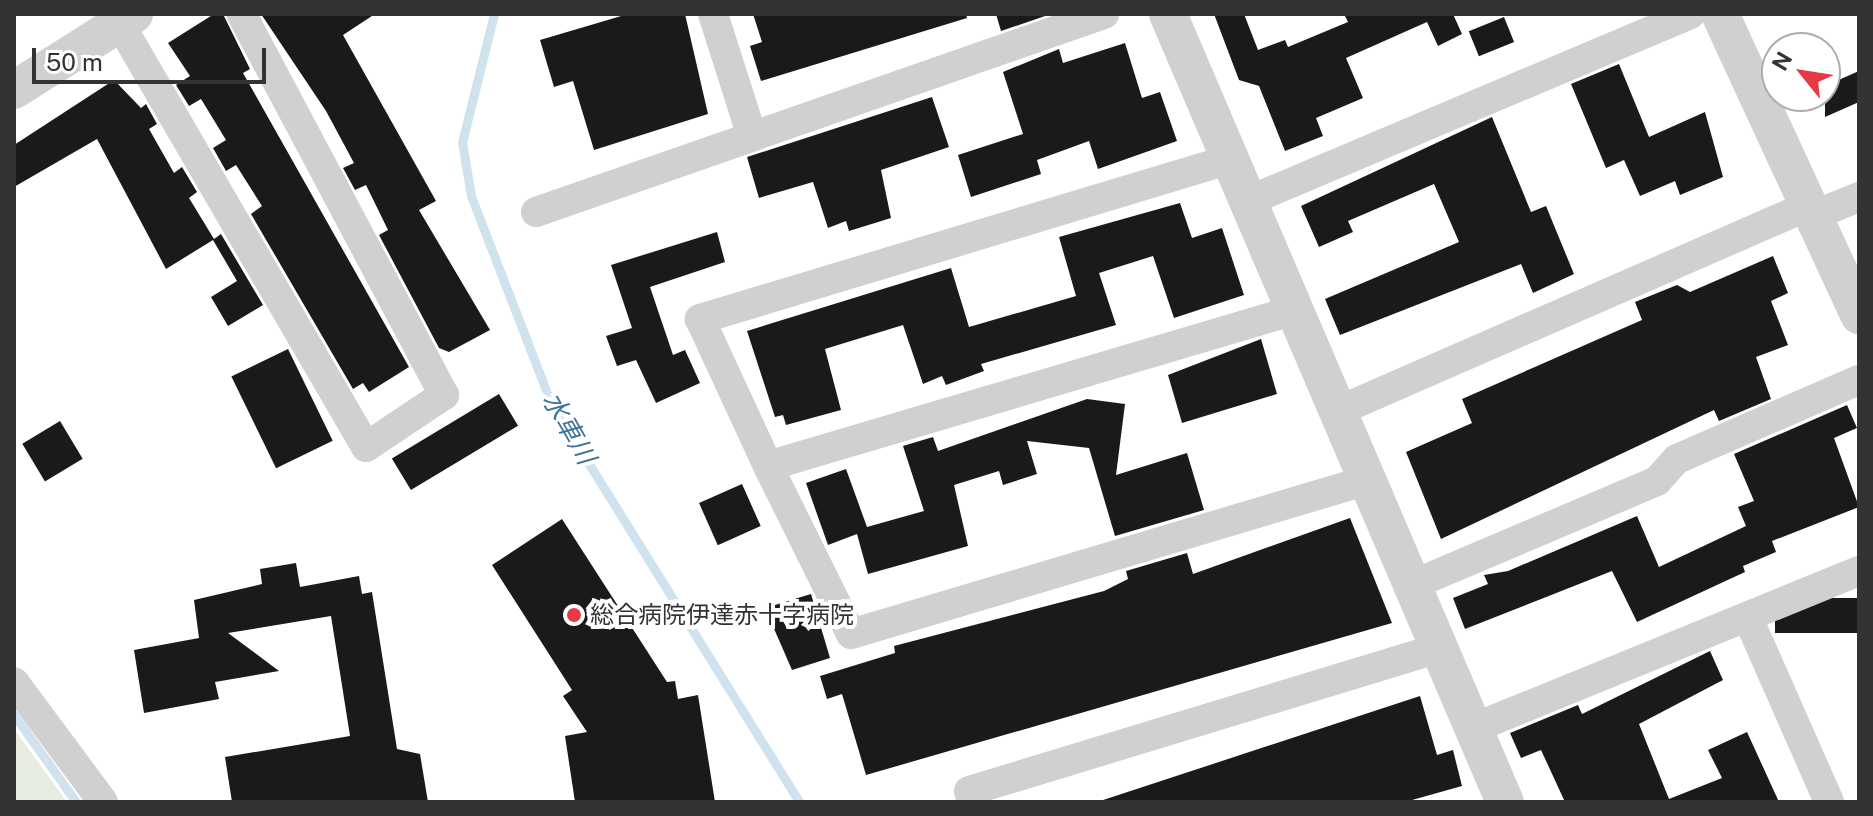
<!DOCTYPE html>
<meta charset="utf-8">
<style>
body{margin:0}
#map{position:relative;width:1873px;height:816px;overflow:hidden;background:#fff;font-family:"Public Sans","Noto Sans JP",sans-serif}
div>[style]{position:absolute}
.green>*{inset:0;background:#e6ecdf}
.stream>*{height:9px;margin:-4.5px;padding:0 4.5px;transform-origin:4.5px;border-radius:4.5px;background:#cfe2ee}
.building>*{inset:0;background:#1a1a1a;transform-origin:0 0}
.minor>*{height:30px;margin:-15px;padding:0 15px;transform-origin:15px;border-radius:15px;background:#d0d0d0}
.tertiary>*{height:38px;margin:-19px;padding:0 19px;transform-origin:19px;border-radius:19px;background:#d0d0d0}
.dots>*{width:22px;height:22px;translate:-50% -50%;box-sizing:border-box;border:4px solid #fff;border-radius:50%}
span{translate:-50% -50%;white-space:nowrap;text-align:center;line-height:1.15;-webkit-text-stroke:8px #fff;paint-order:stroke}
.poi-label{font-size:24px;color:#333}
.left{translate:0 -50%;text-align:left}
.water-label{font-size:26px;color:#3f7597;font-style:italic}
.frame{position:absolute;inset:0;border:16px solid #333;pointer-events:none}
.north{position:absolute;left:1761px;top:32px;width:80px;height:80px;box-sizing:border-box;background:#fff;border:2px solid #adadad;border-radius:50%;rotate:300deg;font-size:22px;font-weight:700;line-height:32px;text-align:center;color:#333}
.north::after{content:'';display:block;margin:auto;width:28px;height:36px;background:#e63946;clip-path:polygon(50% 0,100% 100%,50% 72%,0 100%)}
.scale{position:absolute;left:32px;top:48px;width:234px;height:36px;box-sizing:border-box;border:4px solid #333;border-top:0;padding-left:10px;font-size:24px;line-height:28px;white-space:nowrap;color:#333;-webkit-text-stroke:6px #fff;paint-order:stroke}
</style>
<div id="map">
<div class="green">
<div style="clip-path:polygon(14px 729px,67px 802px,14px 802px)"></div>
</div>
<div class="stream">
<div style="left:494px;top:14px;width:132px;rotate:104deg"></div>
<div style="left:462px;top:142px;width:55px;rotate:80.5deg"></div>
<div style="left:471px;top:196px;width:222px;rotate:68.9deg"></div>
<div style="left:551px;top:403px;width:470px;rotate:58.1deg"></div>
<div style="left:14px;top:715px;width:107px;rotate:54.5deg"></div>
</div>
<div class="building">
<div style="clip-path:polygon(214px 14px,223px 14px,250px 69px,243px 73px,409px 367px,369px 392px,363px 383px,353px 389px,251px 214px,262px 206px,236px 165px,226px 171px,213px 148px,226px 140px,201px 99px,189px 106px,176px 85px,190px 76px,168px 43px)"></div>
<div style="clip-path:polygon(261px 14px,375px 14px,343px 35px,436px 201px,419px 210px,490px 330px,449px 352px,439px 348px,379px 235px,388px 230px,366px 185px,355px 190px,343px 168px,354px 163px,326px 111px)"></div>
<div style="clip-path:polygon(628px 14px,685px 14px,708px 114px,594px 150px,573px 81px,554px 87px,540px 40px)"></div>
<div style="clip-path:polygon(753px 14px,966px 14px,967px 18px,761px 81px,750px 46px,762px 42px)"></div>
<div style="clip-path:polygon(996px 14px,1047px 14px,1048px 15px,1001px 31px)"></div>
<div style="clip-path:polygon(1214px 14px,1244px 14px,1258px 50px,1285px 40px,1288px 47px,1348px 22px,1344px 14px,1453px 14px,1462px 34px,1438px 46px,1427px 22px,1346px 58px,1363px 98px,1316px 118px,1323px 136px,1285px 151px,1259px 86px,1239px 80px)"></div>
<div style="left:1504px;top:17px;width:27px;height:38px;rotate:68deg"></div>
<div style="clip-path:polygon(1125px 43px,1142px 98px,1160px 92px,1177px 141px,1098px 169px,1089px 141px,1037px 160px,1041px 174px,971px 197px,958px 155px,1023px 134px,1003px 72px,1059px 49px,1063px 63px)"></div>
<div style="clip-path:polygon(1619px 64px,1649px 137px,1705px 112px,1723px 177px,1680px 195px,1675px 181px,1640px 196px,1624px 160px,1606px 168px,1571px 84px)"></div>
<div style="clip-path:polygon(1859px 71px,1859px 102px,1825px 117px,1825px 86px)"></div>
<div style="clip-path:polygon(114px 80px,141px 108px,146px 104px,157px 124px,149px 129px,174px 173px,182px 167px,197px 192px,189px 198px,214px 239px,221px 234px,263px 305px,228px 326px,211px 297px,237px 281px,213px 240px,166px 269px,97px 139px,14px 187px,14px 145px)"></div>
<div style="clip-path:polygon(932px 97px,949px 147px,881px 170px,891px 218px,849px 231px,846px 221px,828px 228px,813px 182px,759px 198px,747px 157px)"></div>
<div style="clip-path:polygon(1492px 117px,1531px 212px,1546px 206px,1574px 274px,1533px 293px,1521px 264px,1340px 335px,1325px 299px,1459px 242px,1434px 184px,1348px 221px,1353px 232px,1319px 247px,1301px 206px)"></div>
<div style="clip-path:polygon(1180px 203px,1192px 238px,1222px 228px,1244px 295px,1174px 318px,1153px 256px,1099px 273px,1116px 325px,981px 364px,984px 371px,946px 385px,942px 376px,923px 384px,903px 325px,825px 349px,841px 410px,786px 425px,783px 415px,775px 417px,747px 331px,951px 268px,969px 327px,1076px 296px,1059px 237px)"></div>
<div style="clip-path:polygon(717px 232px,725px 262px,650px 287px,673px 355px,685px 350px,700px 383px,656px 403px,636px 360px,617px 366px,606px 336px,632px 328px,611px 265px)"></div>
<div style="clip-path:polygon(1773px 256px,1788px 293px,1771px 301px,1788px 345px,1756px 357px,1771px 399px,1719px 421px,1714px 410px,1441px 539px,1406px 452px,1472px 423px,1462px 399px,1642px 320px,1635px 302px,1677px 285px,1690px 292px)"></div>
<div style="clip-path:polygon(1261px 339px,1277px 394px,1182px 423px,1168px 375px)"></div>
<div style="left:288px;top:349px;width:102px;height:63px;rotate:64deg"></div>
<div style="left:499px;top:394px;width:37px;height:125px;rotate:59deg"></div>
<div style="clip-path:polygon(1087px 399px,1125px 404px,1116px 475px,1187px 453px,1204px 510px,1115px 536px,1089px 448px,1027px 441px,1037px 474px,1003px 485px,999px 471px,954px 485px,968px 546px,868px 574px,857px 534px,828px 545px,806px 483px,846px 469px,867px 527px,924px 511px,903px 446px,933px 437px,938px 451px)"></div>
<div style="clip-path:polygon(1847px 405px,1857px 428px,1834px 438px,1859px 507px,1772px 541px,1776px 552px,1743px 566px,1745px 572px,1637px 622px,1612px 571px,1465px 629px,1453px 598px,1488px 584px,1484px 575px,1508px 571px,1637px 516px,1659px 567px,1746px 526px,1738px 507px,1754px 501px,1734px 454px)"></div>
<div style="left:60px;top:421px;width:44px;height:44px;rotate:59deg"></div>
<div style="left:742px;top:484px;width:46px;height:47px;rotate:66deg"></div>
<div style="clip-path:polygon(1350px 518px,1392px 623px,866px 775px,842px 694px,827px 699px,820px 676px,895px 653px,894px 646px,1104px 591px,1128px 579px,1126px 571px,1187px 553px,1193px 574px)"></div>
<div style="clip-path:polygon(562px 519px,667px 682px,675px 681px,678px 699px,698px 695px,715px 802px,575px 802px,565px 736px,587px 732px,563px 696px,572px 690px,492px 565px)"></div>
<div style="clip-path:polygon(296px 563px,300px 587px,359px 576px,362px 594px,372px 592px,397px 749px,420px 754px,428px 802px,232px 802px,225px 757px,350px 736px,331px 616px,228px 633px,279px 671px,215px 682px,219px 699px,144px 713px,134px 650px,199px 638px,194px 600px,262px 584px,260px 569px)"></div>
<div style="clip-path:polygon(811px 594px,830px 658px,792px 670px,765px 608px)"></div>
<div style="left:1859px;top:598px;width:35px;height:84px;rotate:90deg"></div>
<div style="clip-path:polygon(1710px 651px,1723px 680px,1639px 724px,1669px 799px,1722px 778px,1708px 750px,1747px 732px,1779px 802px,1565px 802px,1541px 750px,1521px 758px,1510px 733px,1578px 705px,1582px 714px)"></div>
<div style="clip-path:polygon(1420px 696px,1437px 755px,1453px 750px,1462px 786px,1405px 802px,1097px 802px)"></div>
</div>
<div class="minor">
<div style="left:114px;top:14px;width:501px;rotate:59.8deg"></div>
<div style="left:366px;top:447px;width:94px;rotate:-33.7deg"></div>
<div style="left:444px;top:395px;width:432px;rotate:-118deg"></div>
<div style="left:713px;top:14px;width:125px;rotate:72.3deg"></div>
<div style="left:1231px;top:159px;width:555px;rotate:163.23deg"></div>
<div style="left:700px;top:319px;width:162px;rotate:65.2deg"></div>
<div style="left:768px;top:466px;width:550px;rotate:-16.49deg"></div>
<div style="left:1248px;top:201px;width:480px;rotate:-22.9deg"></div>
<div style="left:536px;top:212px;width:602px;rotate:-19.22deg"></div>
<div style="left:1812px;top:216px;width:51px;rotate:-22deg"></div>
<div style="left:1338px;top:411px;width:513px;rotate:-23.57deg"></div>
<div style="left:768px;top:466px;width:187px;rotate:63.7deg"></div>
<div style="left:851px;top:634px;width:539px;rotate:-16.59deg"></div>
<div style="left:1412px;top:585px;width:266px;rotate:-23deg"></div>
<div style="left:1657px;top:481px;width:30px;rotate:-48deg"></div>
<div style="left:1677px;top:459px;width:198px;rotate:-23.5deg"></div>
<div style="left:1748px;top:618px;width:201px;rotate:66.2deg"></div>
<div style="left:14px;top:682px;width:149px;rotate:53.4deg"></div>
<div style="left:1474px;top:728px;width:416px;rotate:-22.2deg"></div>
<div style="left:972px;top:802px;width:11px;rotate:-105deg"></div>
<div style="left:969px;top:791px;width:492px;rotate:-16.9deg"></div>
</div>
<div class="tertiary">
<div style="left:1168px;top:14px;width:857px;rotate:66.85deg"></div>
<div style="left:1720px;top:14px;width:332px;rotate:65.2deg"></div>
<div style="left:14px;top:90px;width:142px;rotate:-32.3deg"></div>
</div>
<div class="dots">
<div style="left:574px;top:615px;background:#e63946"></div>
</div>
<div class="poi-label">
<span class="left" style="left:590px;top:615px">総合病院伊達赤十字病院</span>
</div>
<div class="water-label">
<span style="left:569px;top:428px;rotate:60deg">水車川</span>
</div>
<div class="frame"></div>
<div class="north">N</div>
<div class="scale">50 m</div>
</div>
